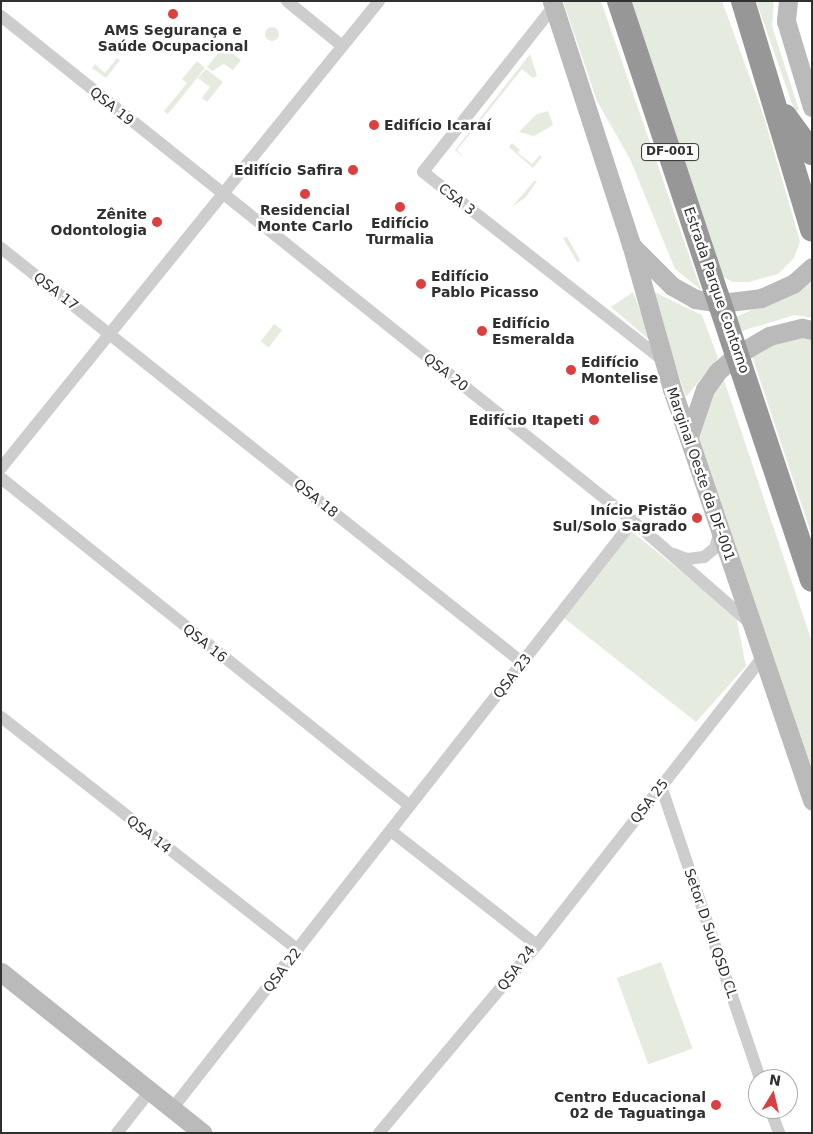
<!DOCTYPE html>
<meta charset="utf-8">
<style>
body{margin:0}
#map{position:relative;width:813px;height:1134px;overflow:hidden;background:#fff;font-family:"DejaVu Sans",sans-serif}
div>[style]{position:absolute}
.green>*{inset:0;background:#e5ecdf;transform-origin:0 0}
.round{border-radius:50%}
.street>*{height:12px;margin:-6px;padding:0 6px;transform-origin:6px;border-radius:6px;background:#cdcdcd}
.secondary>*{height:19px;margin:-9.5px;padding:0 9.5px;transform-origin:9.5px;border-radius:9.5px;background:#bababa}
.highway>*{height:24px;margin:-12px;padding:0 12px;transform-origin:12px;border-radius:12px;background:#979797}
.dots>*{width:14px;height:14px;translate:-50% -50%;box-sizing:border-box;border:2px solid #fff;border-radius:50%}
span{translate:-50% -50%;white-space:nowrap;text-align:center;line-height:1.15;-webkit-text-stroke:5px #fff;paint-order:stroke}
.shield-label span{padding:1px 4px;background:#fff;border:1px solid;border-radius:4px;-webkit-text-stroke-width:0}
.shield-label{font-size:12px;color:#303030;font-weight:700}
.poi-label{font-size:14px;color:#303030;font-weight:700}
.left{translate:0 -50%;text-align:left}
.right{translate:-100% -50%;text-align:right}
.street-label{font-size:14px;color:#303030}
.frame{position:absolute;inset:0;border:2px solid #303030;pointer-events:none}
.north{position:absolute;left:748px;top:1069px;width:50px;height:50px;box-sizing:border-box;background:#fff;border:1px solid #acacac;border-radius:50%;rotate:9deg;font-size:14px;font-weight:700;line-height:20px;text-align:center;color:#303030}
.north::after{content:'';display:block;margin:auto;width:18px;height:22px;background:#da4040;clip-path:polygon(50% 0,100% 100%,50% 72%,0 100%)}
</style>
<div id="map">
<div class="green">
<div style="clip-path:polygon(563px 1px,601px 1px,701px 290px,675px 269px,630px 159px,597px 101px)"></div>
<div style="clip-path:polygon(627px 1px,722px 1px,763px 114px,800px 241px,794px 258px,778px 274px,749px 282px,733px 282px,723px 277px)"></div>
<div style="clip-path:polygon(756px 1px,774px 1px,772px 26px,799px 110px,795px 112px)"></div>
<div class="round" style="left:265px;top:27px;width:14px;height:14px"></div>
<div style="clip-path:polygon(224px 46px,241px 60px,233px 70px,224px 64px,212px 71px,207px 67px)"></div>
<div style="clip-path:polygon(530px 54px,537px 76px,533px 78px,522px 69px,457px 150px,465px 159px,455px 150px)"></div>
<div style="clip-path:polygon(117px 58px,120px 60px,106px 78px,92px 68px,95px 64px,105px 73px)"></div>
<div style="clip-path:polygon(197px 61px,205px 68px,168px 114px,164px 111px,187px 83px,182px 79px)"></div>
<div style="clip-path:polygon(206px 69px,223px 82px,207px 102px,202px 98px,210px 87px,198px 78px)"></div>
<div style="clip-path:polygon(548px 111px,553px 124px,550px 127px,534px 136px,519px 132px,537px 114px)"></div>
<div style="clip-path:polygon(512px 143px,520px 150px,518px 153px,532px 164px,540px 155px,542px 157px,533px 168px,509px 147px)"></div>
<div style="clip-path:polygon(534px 181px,537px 181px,526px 197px,512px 207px)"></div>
<div style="clip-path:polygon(567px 237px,580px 260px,578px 263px,563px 238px)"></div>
<div style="clip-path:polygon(812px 282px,812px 318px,795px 315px,742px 331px,736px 317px)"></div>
<div style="clip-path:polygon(650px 290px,702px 315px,718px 358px,686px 397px)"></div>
<div style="clip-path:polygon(633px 292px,652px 342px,611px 307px)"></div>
<div style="left:274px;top:324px;width:10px;height:22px;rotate:37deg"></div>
<div style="clip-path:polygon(812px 336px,812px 536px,751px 353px,769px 341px)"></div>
<div style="clip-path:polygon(723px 377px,812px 642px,812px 772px,695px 430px,706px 398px)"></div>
<div style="clip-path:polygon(630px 530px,736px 616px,746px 666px,696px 722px,564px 618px)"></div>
<div style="left:661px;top:962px;width:92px;height:47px;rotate:70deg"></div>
</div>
<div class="street">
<div style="left:287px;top:1px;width:71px;rotate:39.3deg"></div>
<div style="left:549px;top:3px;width:6px;rotate:31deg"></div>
<div style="left:554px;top:6px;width:211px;rotate:128.3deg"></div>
<div style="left:423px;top:172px;width:306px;rotate:38.1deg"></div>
<div style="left:1px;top:16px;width:809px;rotate:38.63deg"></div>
<div style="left:633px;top:521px;width:155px;rotate:41.1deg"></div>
<div style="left:1px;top:248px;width:667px;rotate:38.49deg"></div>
<div style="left:1px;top:468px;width:601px;rotate:-51.01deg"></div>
<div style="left:1px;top:478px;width:524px;rotate:38.73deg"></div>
<div style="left:674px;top:554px;width:14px;rotate:21deg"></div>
<div style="left:687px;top:559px;width:17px;rotate:-7deg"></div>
<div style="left:704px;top:557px;width:14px;rotate:-39deg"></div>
<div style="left:715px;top:548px;width:17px;rotate:-73deg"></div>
<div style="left:1px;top:717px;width:377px;rotate:38.1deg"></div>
<div style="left:661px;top:786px;width:309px;rotate:71.3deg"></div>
<div style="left:391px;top:831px;width:185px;rotate:38deg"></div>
<div style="left:172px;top:1109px;width:747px;rotate:-51.9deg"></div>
<div style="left:770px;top:1109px;width:26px;rotate:69deg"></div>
<div style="left:117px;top:1133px;width:53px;rotate:-51.8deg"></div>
<div style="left:379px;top:1133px;width:246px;rotate:-50deg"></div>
<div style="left:537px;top:945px;width:365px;rotate:-51.9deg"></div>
</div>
<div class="secondary">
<div style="left:552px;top:1px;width:256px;rotate:72deg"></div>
<div style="left:631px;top:244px;width:151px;rotate:74.2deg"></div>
<div style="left:672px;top:389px;width:435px;rotate:71.2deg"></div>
<div style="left:788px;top:1px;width:20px;rotate:96deg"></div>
<div style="left:786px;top:21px;width:90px;rotate:73.2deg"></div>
<div style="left:631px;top:245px;width:58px;rotate:45deg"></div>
<div style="left:672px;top:286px;width:26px;rotate:29deg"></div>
<div style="left:695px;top:299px;width:26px;rotate:9deg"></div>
<div style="left:721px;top:303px;width:40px;rotate:-7.1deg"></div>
<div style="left:761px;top:298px;width:35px;rotate:-24deg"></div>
<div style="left:793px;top:284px;width:25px;rotate:-42deg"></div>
<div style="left:689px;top:436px;width:50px;rotate:-71.2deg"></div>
<div style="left:705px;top:389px;width:22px;rotate:-54deg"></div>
<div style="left:718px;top:371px;width:26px;rotate:-40deg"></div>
<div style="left:738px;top:354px;width:36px;rotate:-30deg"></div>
<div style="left:769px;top:336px;width:34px;rotate:-14deg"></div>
<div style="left:802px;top:328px;width:10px;rotate:11deg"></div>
<div style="left:1px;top:972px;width:258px;rotate:38.6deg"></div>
</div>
<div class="highway">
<div style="left:619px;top:1px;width:610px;rotate:71.57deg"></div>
<div style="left:743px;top:1px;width:239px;rotate:73.2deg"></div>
<div style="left:785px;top:116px;width:46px;rotate:53.9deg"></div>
</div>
<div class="dots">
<div style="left:173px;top:14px;background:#da4040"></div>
<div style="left:374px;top:125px;background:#da4040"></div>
<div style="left:353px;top:170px;background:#da4040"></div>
<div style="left:305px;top:194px;background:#da4040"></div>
<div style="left:400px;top:207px;background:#da4040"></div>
<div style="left:157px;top:222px;background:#da4040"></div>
<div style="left:421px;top:284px;background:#da4040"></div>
<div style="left:482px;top:331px;background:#da4040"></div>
<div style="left:571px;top:370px;background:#da4040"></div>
<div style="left:594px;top:420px;background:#da4040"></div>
<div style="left:697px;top:518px;background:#da4040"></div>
<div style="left:716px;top:1105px;background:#da4040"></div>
</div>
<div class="shield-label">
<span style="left:670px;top:152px">DF-001</span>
</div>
<div class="poi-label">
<span style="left:173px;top:38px">AMS Segurança e<br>Saúde Ocupacional</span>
<span class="left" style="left:384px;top:125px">Edifício Icaraí</span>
<span class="right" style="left:343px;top:170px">Edifício Safira</span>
<span style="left:305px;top:218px">Residencial<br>Monte Carlo</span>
<span class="right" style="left:147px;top:222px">Zênite<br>Odontologia</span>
<span style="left:400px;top:231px">Edifício<br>Turmalia</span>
<span class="left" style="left:431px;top:284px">Edifício<br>Pablo Picasso</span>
<span class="left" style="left:492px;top:331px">Edifício<br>Esmeralda</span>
<span class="left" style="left:581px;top:370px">Edifício<br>Montelise</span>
<span class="right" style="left:584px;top:420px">Edifício Itapeti</span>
<span class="right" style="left:687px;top:518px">Início Pistão<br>Sul/Solo Sagrado</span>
<span class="right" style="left:706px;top:1105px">Centro Educacional<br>02 de Taguatinga</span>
</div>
<div class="street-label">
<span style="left:112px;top:106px;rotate:39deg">QSA 19</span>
<span style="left:457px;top:199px;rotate:38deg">CSA 3</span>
<span style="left:717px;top:290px;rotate:71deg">Estrada Parque Contorno</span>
<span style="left:56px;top:291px;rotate:38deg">QSA 17</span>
<span style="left:446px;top:372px;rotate:38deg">QSA 20</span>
<span style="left:701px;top:474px;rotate:71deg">Marginal Oeste da DF-001</span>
<span style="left:316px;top:498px;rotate:39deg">QSA 18</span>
<span style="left:205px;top:643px;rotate:39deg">QSA 16</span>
<span style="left:512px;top:676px;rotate:-52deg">QSA 23</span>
<span style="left:649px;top:801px;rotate:-52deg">QSA 25</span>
<span style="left:149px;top:834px;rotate:38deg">QSA 14</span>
<span style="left:711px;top:933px;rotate:71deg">Setor D Sul QSD CL</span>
<span style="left:516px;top:968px;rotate:-53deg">QSA 24</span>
<span style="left:282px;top:970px;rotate:-52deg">QSA 22</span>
</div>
<div class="frame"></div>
<div class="north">N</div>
</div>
